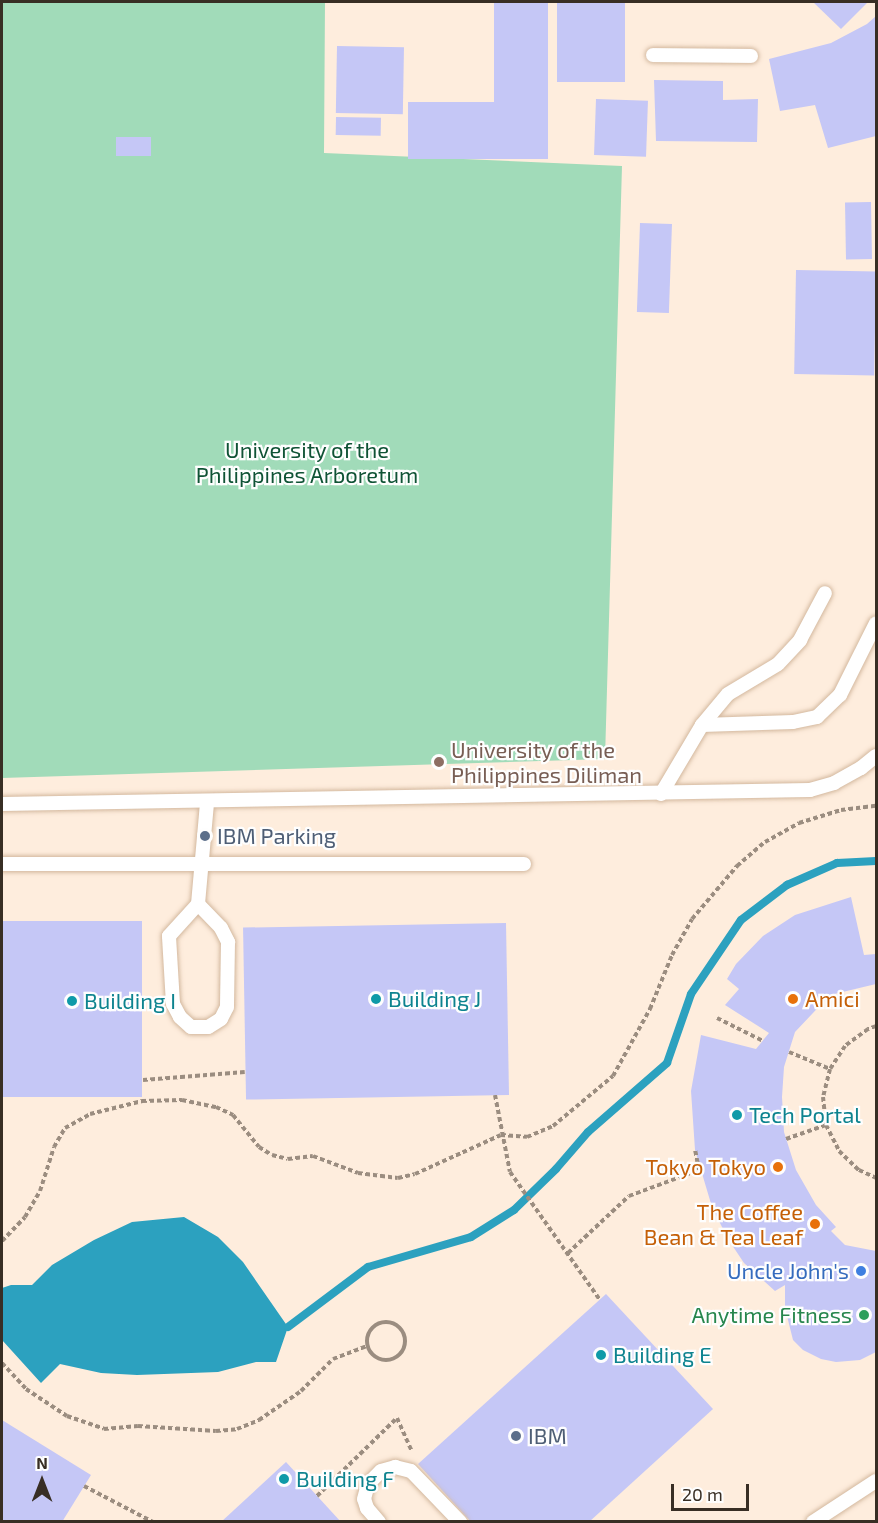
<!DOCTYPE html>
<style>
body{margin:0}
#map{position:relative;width:878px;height:1523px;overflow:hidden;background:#feeddd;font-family:"Exo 2",sans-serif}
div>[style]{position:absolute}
.green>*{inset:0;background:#a1dbb9}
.water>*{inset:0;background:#2ca1bf}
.stream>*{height:8px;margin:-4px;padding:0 4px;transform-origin:4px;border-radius:4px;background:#2ca1bf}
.building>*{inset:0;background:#c5c7f6;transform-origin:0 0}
.path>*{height:4px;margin-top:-2px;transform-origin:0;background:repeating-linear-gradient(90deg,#9b8d80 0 4.5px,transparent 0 7.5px)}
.path>.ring{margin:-2px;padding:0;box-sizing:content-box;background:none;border:4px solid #9b8d80;border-radius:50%}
.roads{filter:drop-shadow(0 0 2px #d3b89e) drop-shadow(0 0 2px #d3b89e)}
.lane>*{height:14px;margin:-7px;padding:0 7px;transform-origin:7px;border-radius:7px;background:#fff}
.dots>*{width:16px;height:16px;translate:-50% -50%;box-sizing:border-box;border:3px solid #fefefe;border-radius:50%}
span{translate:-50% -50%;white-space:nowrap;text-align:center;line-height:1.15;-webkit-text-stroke:4.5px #fefefe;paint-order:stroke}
.park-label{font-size:22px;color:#0f5335}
.education-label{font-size:22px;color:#785e54}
.left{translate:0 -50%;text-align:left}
.service-label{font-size:22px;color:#4e5e75}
.culture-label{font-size:22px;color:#0d838f}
.food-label{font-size:22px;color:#c56008}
.right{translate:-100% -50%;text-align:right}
.shop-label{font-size:22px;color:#366cbe}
.leisure-label{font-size:22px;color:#27864d}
.frame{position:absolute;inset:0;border:3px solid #382e24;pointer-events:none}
.north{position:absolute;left:12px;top:1451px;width:60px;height:60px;-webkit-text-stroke:4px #fefefe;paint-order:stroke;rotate:0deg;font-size:16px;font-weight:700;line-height:24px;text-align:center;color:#382e24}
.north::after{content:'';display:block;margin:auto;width:21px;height:27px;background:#382e24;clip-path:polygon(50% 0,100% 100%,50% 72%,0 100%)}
.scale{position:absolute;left:671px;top:1484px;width:78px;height:27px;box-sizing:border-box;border:3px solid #382e24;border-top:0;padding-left:8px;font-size:18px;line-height:21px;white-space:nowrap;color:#382e24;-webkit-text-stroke:4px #fefefe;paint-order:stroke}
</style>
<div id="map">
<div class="green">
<div style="clip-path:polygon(2px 2px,325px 2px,324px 153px,622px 166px,605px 759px,2px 778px)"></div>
</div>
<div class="water">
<div style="clip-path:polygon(184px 1217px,218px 1237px,243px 1262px,288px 1327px,276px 1362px,256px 1362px,218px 1372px,137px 1375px,101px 1373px,60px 1364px,41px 1383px,2px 1340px,2px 1288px,11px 1285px,32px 1285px,52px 1265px,94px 1240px,132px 1222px)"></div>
</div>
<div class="stream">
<div style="left:288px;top:1327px;width:100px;rotate:-36.9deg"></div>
<div style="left:368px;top:1267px;width:107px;rotate:-16.2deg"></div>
<div style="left:471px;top:1237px;width:51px;rotate:-32.1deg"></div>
<div style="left:514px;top:1210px;width:59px;rotate:-44.3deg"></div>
<div style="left:556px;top:1169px;width:49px;rotate:-49.1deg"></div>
<div style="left:588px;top:1132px;width:105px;rotate:-41.1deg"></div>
<div style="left:667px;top:1063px;width:73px;rotate:-70.8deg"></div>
<div style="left:691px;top:994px;width:89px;rotate:-56deg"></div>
<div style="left:741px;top:920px;width:58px;rotate:-37.3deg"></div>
<div style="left:787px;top:885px;width:55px;rotate:-23.7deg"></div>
<div style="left:837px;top:863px;width:39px;rotate:-3deg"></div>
</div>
<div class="building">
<div style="clip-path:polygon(494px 2px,548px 2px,548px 159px,408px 159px,408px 102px,494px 102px)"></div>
<div style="left:557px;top:2px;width:68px;height:80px"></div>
<div style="clip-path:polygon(813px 2px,868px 2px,841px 29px)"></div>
<div style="clip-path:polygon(876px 16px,876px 136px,828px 148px,815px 105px,780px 111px,769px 59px,831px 43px,867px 24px)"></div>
<div style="left:337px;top:46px;width:67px;height:67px;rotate:1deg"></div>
<div style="clip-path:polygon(654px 80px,723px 81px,723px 100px,758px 99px,757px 142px,656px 141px)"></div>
<div style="left:596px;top:99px;width:52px;height:56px;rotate:2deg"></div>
<div style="left:336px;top:117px;width:45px;height:18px;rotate:1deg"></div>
<div style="left:116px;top:137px;width:35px;height:19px"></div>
<div style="left:871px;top:202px;width:57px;height:26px;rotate:89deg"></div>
<div style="left:640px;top:223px;width:32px;height:89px;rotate:2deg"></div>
<div style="left:796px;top:270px;width:80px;height:104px;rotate:1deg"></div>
<div style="clip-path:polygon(851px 897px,864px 955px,876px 954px,876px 984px,830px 995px,795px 1032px,784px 1067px,782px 1097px,784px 1132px,796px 1170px,816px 1205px,836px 1227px,831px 1231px,845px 1245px,876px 1251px,876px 1352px,860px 1360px,836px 1362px,821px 1359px,803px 1350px,793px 1340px,785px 1308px,785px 1285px,775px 1291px,744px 1263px,728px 1239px,712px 1207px,695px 1150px,691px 1091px,701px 1035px,756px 1049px,769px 1033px,725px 1005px,739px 989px,727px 979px,736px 964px,763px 936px,795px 915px)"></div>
<div style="left:142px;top:921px;width:176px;height:140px;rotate:90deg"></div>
<div style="left:506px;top:923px;width:172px;height:263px;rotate:89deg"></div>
<div style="clip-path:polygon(606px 1294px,713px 1409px,589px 1522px,471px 1522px,418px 1464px)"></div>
<div style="clip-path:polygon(2px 1420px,91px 1475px,62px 1522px,2px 1522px)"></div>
<div style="clip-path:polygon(286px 1462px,341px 1522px,221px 1522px)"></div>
</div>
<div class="path">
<div style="left:717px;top:1018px;width:51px;rotate:26.6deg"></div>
<div style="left:876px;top:1026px;width:9px;rotate:159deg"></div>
<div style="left:868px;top:1029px;width:29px;rotate:144deg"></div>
<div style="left:845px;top:1046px;width:27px;rotate:123deg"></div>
<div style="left:830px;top:1069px;width:29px;rotate:104deg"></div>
<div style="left:823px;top:1097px;width:28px;rotate:84deg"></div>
<div style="left:826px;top:1125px;width:29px;rotate:63deg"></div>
<div style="left:839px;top:1151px;width:28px;rotate:44deg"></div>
<div style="left:859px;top:1170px;width:19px;rotate:25deg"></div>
<div style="left:789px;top:1052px;width:44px;rotate:22.5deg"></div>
<div style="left:143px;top:1080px;width:102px;rotate:-4.5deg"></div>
<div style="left:495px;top:1095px;width:78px;rotate:79deg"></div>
<div style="left:510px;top:1172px;width:156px;rotate:54.9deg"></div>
<div style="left:786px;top:1139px;width:42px;rotate:-19.3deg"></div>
<div style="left:2px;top:1241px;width:33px;rotate:-46deg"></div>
<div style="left:25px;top:1217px;width:30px;rotate:-60deg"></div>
<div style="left:40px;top:1191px;width:46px;rotate:-72.3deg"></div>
<div style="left:54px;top:1147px;width:22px;rotate:-60deg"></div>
<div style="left:65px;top:1128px;width:29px;rotate:-29deg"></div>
<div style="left:90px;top:1114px;width:54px;rotate:-14deg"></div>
<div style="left:142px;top:1101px;width:40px;rotate:-1.4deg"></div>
<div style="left:182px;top:1100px;width:35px;rotate:12deg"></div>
<div style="left:216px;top:1107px;width:19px;rotate:25deg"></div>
<div style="left:233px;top:1115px;width:41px;rotate:50.9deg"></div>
<div style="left:259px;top:1147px;width:15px;rotate:32deg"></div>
<div style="left:272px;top:1155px;width:16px;rotate:14deg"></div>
<div style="left:288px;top:1159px;width:25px;rotate:-7deg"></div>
<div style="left:313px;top:1156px;width:48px;rotate:20.7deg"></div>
<div style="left:358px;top:1173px;width:40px;rotate:7.1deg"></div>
<div style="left:398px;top:1178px;width:17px;rotate:-13deg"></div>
<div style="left:415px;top:1174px;width:94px;rotate:-24.4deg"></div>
<div style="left:501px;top:1135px;width:26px;rotate:4deg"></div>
<div style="left:527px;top:1137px;width:28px;rotate:-23deg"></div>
<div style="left:553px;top:1126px;width:78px;rotate:-39.8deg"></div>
<div style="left:613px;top:1076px;width:77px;rotate:-61.1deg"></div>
<div style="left:650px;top:1009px;width:58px;rotate:-67.8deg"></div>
<div style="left:672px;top:955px;width:41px;rotate:-60.9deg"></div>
<div style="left:692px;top:919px;width:70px;rotate:-49.7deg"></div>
<div style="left:737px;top:866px;width:37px;rotate:-41deg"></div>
<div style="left:765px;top:842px;width:39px;rotate:-29deg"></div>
<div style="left:799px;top:823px;width:44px;rotate:-17.2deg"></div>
<div style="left:841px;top:810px;width:35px;rotate:-7deg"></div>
<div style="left:568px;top:1253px;width:83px;rotate:-43.1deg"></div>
<div style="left:629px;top:1196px;width:75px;rotate:-20.4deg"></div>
<div style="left:699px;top:1170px;width:20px;rotate:-101deg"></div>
<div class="ring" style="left:367px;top:1322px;width:34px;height:34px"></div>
<div style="left:2px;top:1363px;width:35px;rotate:47deg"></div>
<div style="left:26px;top:1389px;width:49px;rotate:33.4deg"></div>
<div style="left:67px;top:1416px;width:39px;rotate:19deg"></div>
<div style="left:104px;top:1429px;width:34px;rotate:-5deg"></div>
<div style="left:138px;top:1426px;width:78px;rotate:3.7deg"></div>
<div style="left:216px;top:1431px;width:21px;rotate:-5deg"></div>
<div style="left:237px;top:1429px;width:24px;rotate:-22deg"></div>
<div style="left:259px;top:1420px;width:51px;rotate:-34.6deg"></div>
<div style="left:301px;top:1391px;width:45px;rotate:-45deg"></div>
<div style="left:333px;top:1359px;width:36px;rotate:-21deg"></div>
<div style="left:84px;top:1486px;width:78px;rotate:27.6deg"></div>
<div style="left:317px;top:1496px;width:112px;rotate:-44.3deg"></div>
<div style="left:397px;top:1418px;width:37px;rotate:66deg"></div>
</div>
<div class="roads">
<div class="lane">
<div style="left:653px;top:55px;width:98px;rotate:0.6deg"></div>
<div style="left:702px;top:725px;width:91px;rotate:-1.9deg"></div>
<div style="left:793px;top:722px;width:25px;rotate:-12deg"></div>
<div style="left:817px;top:717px;width:32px;rotate:-44deg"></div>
<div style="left:840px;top:695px;width:80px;rotate:-63.4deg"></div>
<div style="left:661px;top:794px;width:80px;rotate:-59.3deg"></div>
<div style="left:702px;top:725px;width:40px;rotate:-50deg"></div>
<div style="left:728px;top:694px;width:58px;rotate:-31deg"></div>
<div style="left:778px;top:664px;width:33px;rotate:-47deg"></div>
<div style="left:800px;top:640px;width:53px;rotate:-62deg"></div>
<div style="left:2px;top:804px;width:808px;rotate:-0.99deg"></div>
<div style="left:810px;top:790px;width:25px;rotate:-16deg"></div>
<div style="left:834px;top:783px;width:31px;rotate:-29deg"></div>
<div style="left:861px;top:768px;width:19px;rotate:-39deg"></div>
<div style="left:2px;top:864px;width:522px"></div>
<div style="left:198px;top:904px;width:33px;rotate:46deg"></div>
<div style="left:221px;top:928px;width:16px;rotate:63deg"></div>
<div style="left:228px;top:942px;width:65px;rotate:90.9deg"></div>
<div style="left:227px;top:1007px;width:13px;rotate:117deg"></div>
<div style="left:221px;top:1019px;width:15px;rotate:148deg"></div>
<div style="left:208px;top:1027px;width:17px;rotate:180deg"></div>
<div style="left:191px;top:1027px;width:15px;rotate:-138deg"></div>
<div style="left:180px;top:1017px;width:15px;rotate:-118deg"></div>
<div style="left:173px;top:1004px;width:68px;rotate:-93.4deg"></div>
<div style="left:169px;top:936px;width:43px;rotate:-47.8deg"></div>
<div style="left:198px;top:904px;width:101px;rotate:-84.9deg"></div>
<div style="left:379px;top:1522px;width:18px;rotate:-131deg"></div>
<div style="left:367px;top:1508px;width:9px;rotate:-108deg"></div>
<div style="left:364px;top:1499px;width:16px;rotate:-75deg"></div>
<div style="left:368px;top:1484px;width:18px;rotate:-45deg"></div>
<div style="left:381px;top:1471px;width:15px;rotate:-16deg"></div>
<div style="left:395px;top:1467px;width:16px;rotate:14deg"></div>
<div style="left:411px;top:1471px;width:71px;rotate:46.1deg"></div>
<div style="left:813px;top:1522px;width:75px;rotate:-33.1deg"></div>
</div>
</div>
<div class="dots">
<div style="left:439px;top:762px;background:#8d6e63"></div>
<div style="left:205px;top:836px;background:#5c6f8a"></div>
<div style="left:376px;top:999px;background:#0f9aa8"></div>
<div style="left:793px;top:999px;background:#e8710a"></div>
<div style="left:72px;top:1001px;background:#0f9aa8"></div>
<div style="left:737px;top:1115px;background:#0f9aa8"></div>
<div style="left:778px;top:1167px;background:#e8710a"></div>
<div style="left:815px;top:1224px;background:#e8710a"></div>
<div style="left:861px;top:1271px;background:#3f7fe0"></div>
<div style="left:864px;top:1315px;background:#2e9e5b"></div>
<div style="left:601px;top:1355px;background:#0f9aa8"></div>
<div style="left:516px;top:1436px;background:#5c6f8a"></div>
<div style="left:284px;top:1479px;background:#0f9aa8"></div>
</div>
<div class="park-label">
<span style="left:307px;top:462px">University of the<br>Philippines Arboretum</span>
</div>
<div class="education-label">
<span class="left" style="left:451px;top:762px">University of the<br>Philippines Diliman</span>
</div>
<div class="service-label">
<span class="left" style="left:217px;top:836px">IBM Parking</span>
<span class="left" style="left:528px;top:1436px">IBM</span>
</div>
<div class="culture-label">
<span class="left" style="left:388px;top:999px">Building J</span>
<span class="left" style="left:84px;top:1001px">Building I</span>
<span class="left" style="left:749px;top:1115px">Tech Portal</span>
<span class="left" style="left:613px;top:1355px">Building E</span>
<span class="left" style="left:296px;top:1479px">Building F</span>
</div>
<div class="food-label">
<span class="left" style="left:805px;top:999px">Amici</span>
<span class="right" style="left:766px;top:1167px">Tokyo Tokyo</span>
<span class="right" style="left:803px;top:1224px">The Coffee<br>Bean &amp; Tea Leaf</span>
</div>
<div class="shop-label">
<span class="right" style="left:849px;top:1271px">Uncle John's</span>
</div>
<div class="leisure-label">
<span class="right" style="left:852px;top:1315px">Anytime Fitness</span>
</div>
<div class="frame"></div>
<div class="north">N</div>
<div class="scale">20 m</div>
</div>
